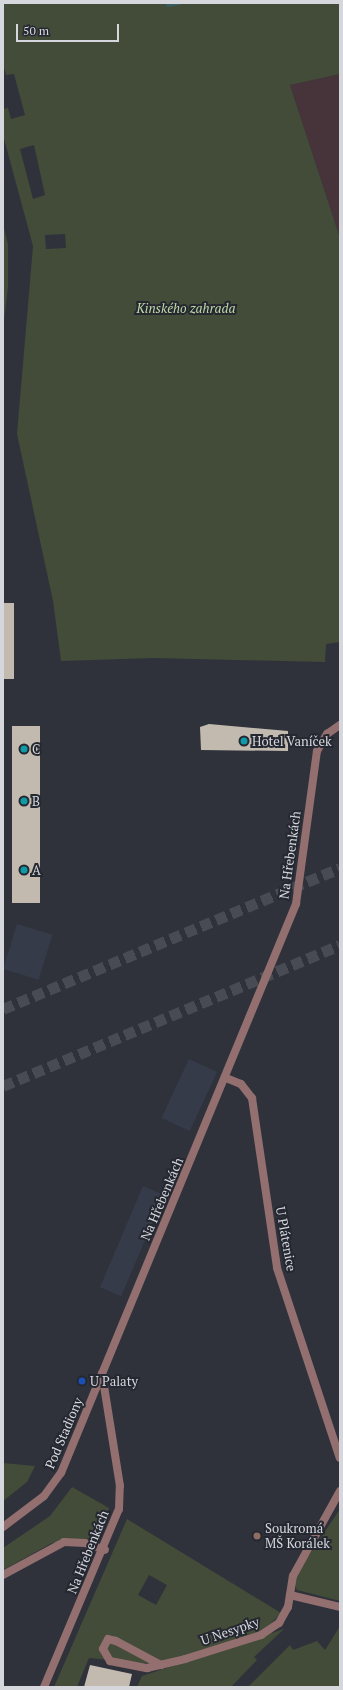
<!DOCTYPE html>
<meta charset="utf-8">
<style>
body{margin:0}
#map{position:relative;width:343px;height:1690px;overflow:hidden;background:#2f323b;font-family:"PT Serif",serif}
div>[style]{position:absolute}
.built>*{inset:0;background:#363b4a;transform-origin:0 0}
.education>*{inset:0;background:#47333a}
.green>*{inset:0;background:#424c38}
.stream>*{height:4px;margin:-2px;padding:0 2px;transform-origin:2px;border-radius:2px;background:#375d60}
.building>*{inset:0;background:#c3baaf;transform-origin:0 0}
.trunk-tunnel>*{height:11px;margin-top:-5.5px;transform-origin:0;background:repeating-linear-gradient(90deg,#484b53 0 11px,transparent 0 16.5px)}
.minor>*{height:8px;margin:-4px;padding:0 4px;transform-origin:4px;border-radius:4px;background:#946f6f}
.tertiary>*{height:8px;margin:-4px;padding:0 4px;transform-origin:4px;border-radius:4px;background:#946f6f}
.dots>*{width:11px;height:11px;translate:-50% -50%;box-sizing:border-box;border:2px solid #252831;border-radius:50%}
span{translate:-50% -50%;white-space:nowrap;text-align:center;line-height:1.15;-webkit-text-stroke:4px #252831;paint-order:stroke}
.park-label{font-size:13px;color:#c0daa7;font-style:italic}
.poi-label{font-size:13px;color:#d5d7dd}
.left{translate:0 -50%;text-align:left}
.street-label{font-size:13px;color:#d5d7dd}
.frame{position:absolute;inset:0;border:4px solid #d5d7dd;pointer-events:none}
.scale{position:absolute;left:16px;top:24px;width:103px;height:18px;box-sizing:border-box;border:2px solid #d5d7dd;border-top:0;padding-left:5px;font-size:12px;line-height:14px;white-space:nowrap;color:#d5d7dd;-webkit-text-stroke:3px #252831;paint-order:stroke}
</style>
<div id="map">
<div class="built">
<div style="left:17px;top:924px;width:37px;height:47px;rotate:17deg"></div>
<div style="left:189px;top:1059px;width:31px;height:65px;rotate:25deg"></div>
<div style="left:143px;top:1186px;width:23px;height:110px;rotate:23deg"></div>
</div>
<div class="education">
<div style="clip-path:polygon(340px 74px,340px 238px,290px 85px)"></div>
</div>
<div class="green">
<div style="clip-path:polygon(evenodd,3px 3px,340px 3px,340px 74px,290px 85px,340px 238px,340px 642px,326px 644px,325px 662px,154px 658px,61px 661px,53px 601px,17px 434px,33px 246px,3px 135px,3px 109px,8px 108px,11px 119px,25px 115px,14px 74px,6px 75px,3px 64px,3px 3px,34px 145px,45px 195px,33px 199px,20px 149px,34px 145px,3px 3px,65px 234px,66px 248px,46px 249px,45px 235px,65px 234px)"></div>
<div style="clip-path:polygon(3px 224px,8px 244px,8px 287px,3px 329px)"></div>
<div style="clip-path:polygon(3px 1463px,35px 1466px,27px 1482px,3px 1501px)"></div>
<div style="clip-path:polygon(72px 1487px,109px 1508px,102px 1532px,92px 1538px,52px 1543px,3px 1570px,3px 1548px,50px 1516px)"></div>
<div style="clip-path:polygon(340px 1509px,340px 1601px,297px 1590px,293px 1579px)"></div>
<div style="clip-path:polygon(evenodd,127px 1519px,281px 1613px,267px 1628px,255px 1634px,187px 1657px,152px 1664px,89px 1658px,77px 1687px,54px 1687px,127px 1519px,149px 1575px,167px 1585px,156px 1605px,138px 1595px,149px 1575px)"></div>
<div style="clip-path:polygon(340px 1626px,340px 1687px,248px 1687px,290px 1645px,293px 1650px,317px 1641px,325px 1650px)"></div>
<div style="clip-path:polygon(284px 1629px,254px 1657px,257px 1660px,231px 1687px,137px 1687px,142px 1676px)"></div>
</div>
<div class="stream">
<div style="left:168px;top:5px;width:11px;rotate:-10deg"></div>
</div>
<div class="building">
<div style="left:3px;top:603px;width:11px;height:76px"></div>
<div style="clip-path:polygon(209px 724px,288px 731px,288px 751px,201px 750px,200px 727px)"></div>
<div style="left:12px;top:726px;width:28px;height:177px"></div>
<div style="clip-path:polygon(90px 1665px,132px 1674px,129px 1687px,84px 1687px)"></div>
</div>
<div class="trunk-tunnel">
<div style="left:3px;top:1009px;width:365px;rotate:-22.7deg"></div>
<div style="left:3px;top:1086px;width:365px;rotate:-22.7deg"></div>
</div>
<div class="minor">
<div style="left:226px;top:1078px;width:16px;rotate:22deg"></div>
<div style="left:241px;top:1084px;width:18px;rotate:52deg"></div>
<div style="left:252px;top:1098px;width:172px;rotate:81.6deg"></div>
<div style="left:277px;top:1268px;width:200px;rotate:71.7deg"></div>
<div style="left:3px;top:1575px;width:69px;rotate:-28.4deg"></div>
<div style="left:64px;top:1542px;width:21px;rotate:3deg"></div>
<div style="left:85px;top:1543px;width:21px;rotate:19deg"></div>
<div style="left:290px;top:1595px;width:51px;rotate:13.5deg"></div>
<div style="left:161px;top:1665px;width:51px;rotate:-151.9deg"></div>
<div style="left:116px;top:1641px;width:8px;rotate:-166deg"></div>
<div style="left:108px;top:1639px;width:11px;rotate:117deg"></div>
<div style="left:103px;top:1649px;width:14px;rotate:60deg"></div>
<div style="left:110px;top:1661px;width:38px;rotate:11deg"></div>
<div style="left:147px;top:1668px;width:39px;rotate:-13deg"></div>
<div style="left:185px;top:1659px;width:80px;rotate:-17.5deg"></div>
<div style="left:261px;top:1635px;width:22px;rotate:-34deg"></div>
<div style="left:279px;top:1623px;width:18px;rotate:-61deg"></div>
<div style="left:288px;top:1607px;width:31px;rotate:-81deg"></div>
<div style="left:293px;top:1576px;width:97px;rotate:-61.1deg"></div>
<div style="left:44px;top:1687px;width:193px;rotate:-67.2deg"></div>
<div style="left:119px;top:1509px;width:23px;rotate:-88deg"></div>
<div style="left:120px;top:1486px;width:114px;rotate:-99.1deg"></div>
</div>
<div class="tertiary">
<div style="left:3px;top:1527px;width:51px;rotate:-37.1deg"></div>
<div style="left:44px;top:1496px;width:29px;rotate:-54deg"></div>
<div style="left:61px;top:1473px;width:616px;rotate:-67.56deg"></div>
<div style="left:296px;top:904px;width:154px;rotate:-82.2deg"></div>
<div style="left:317px;top:751px;width:20px;rotate:-60deg"></div>
<div style="left:327px;top:734px;width:16px;rotate:-35deg"></div>
</div>
<div class="dots">
<div style="left:244px;top:741px;background:#0f9aa8"></div>
<div style="left:24px;top:749px;background:#0f9aa8"></div>
<div style="left:24px;top:801px;background:#0f9aa8"></div>
<div style="left:24px;top:870px;background:#0f9aa8"></div>
<div style="left:82px;top:1381px;background:#1a4fb4"></div>
<div style="left:257px;top:1536px;background:#8d6e63"></div>
</div>
<div class="park-label">
<span style="left:186px;top:308px">Kinského zahrada</span>
</div>
<div class="poi-label">
<span class="left" style="left:252px;top:741px">Hotel Vaníček</span>
<span class="left" style="left:32px;top:749px">C</span>
<span class="left" style="left:32px;top:801px">B</span>
<span class="left" style="left:32px;top:870px">A</span>
<span class="left" style="left:90px;top:1381px">U Palaty</span>
<span class="left" style="left:265px;top:1536px">Soukromá<br>MŠ Korálek</span>
</div>
<div class="street-label">
<span style="left:290px;top:855px;rotate:-82deg">Na Hřebenkách</span>
<span style="left:162px;top:1199px;rotate:-67deg">Na Hřebenkách</span>
<span style="left:286px;top:1239px;rotate:80deg">U Plátenice</span>
<span style="left:64px;top:1433px;rotate:-67deg">Pod Stadiony</span>
<span style="left:88px;top:1552px;rotate:-68deg">Na Hřebenkách</span>
<span style="left:230px;top:1631px;rotate:-19deg">U Nesypky</span>
</div>
<div class="frame"></div>
<div class="scale">50 m</div>
</div>
